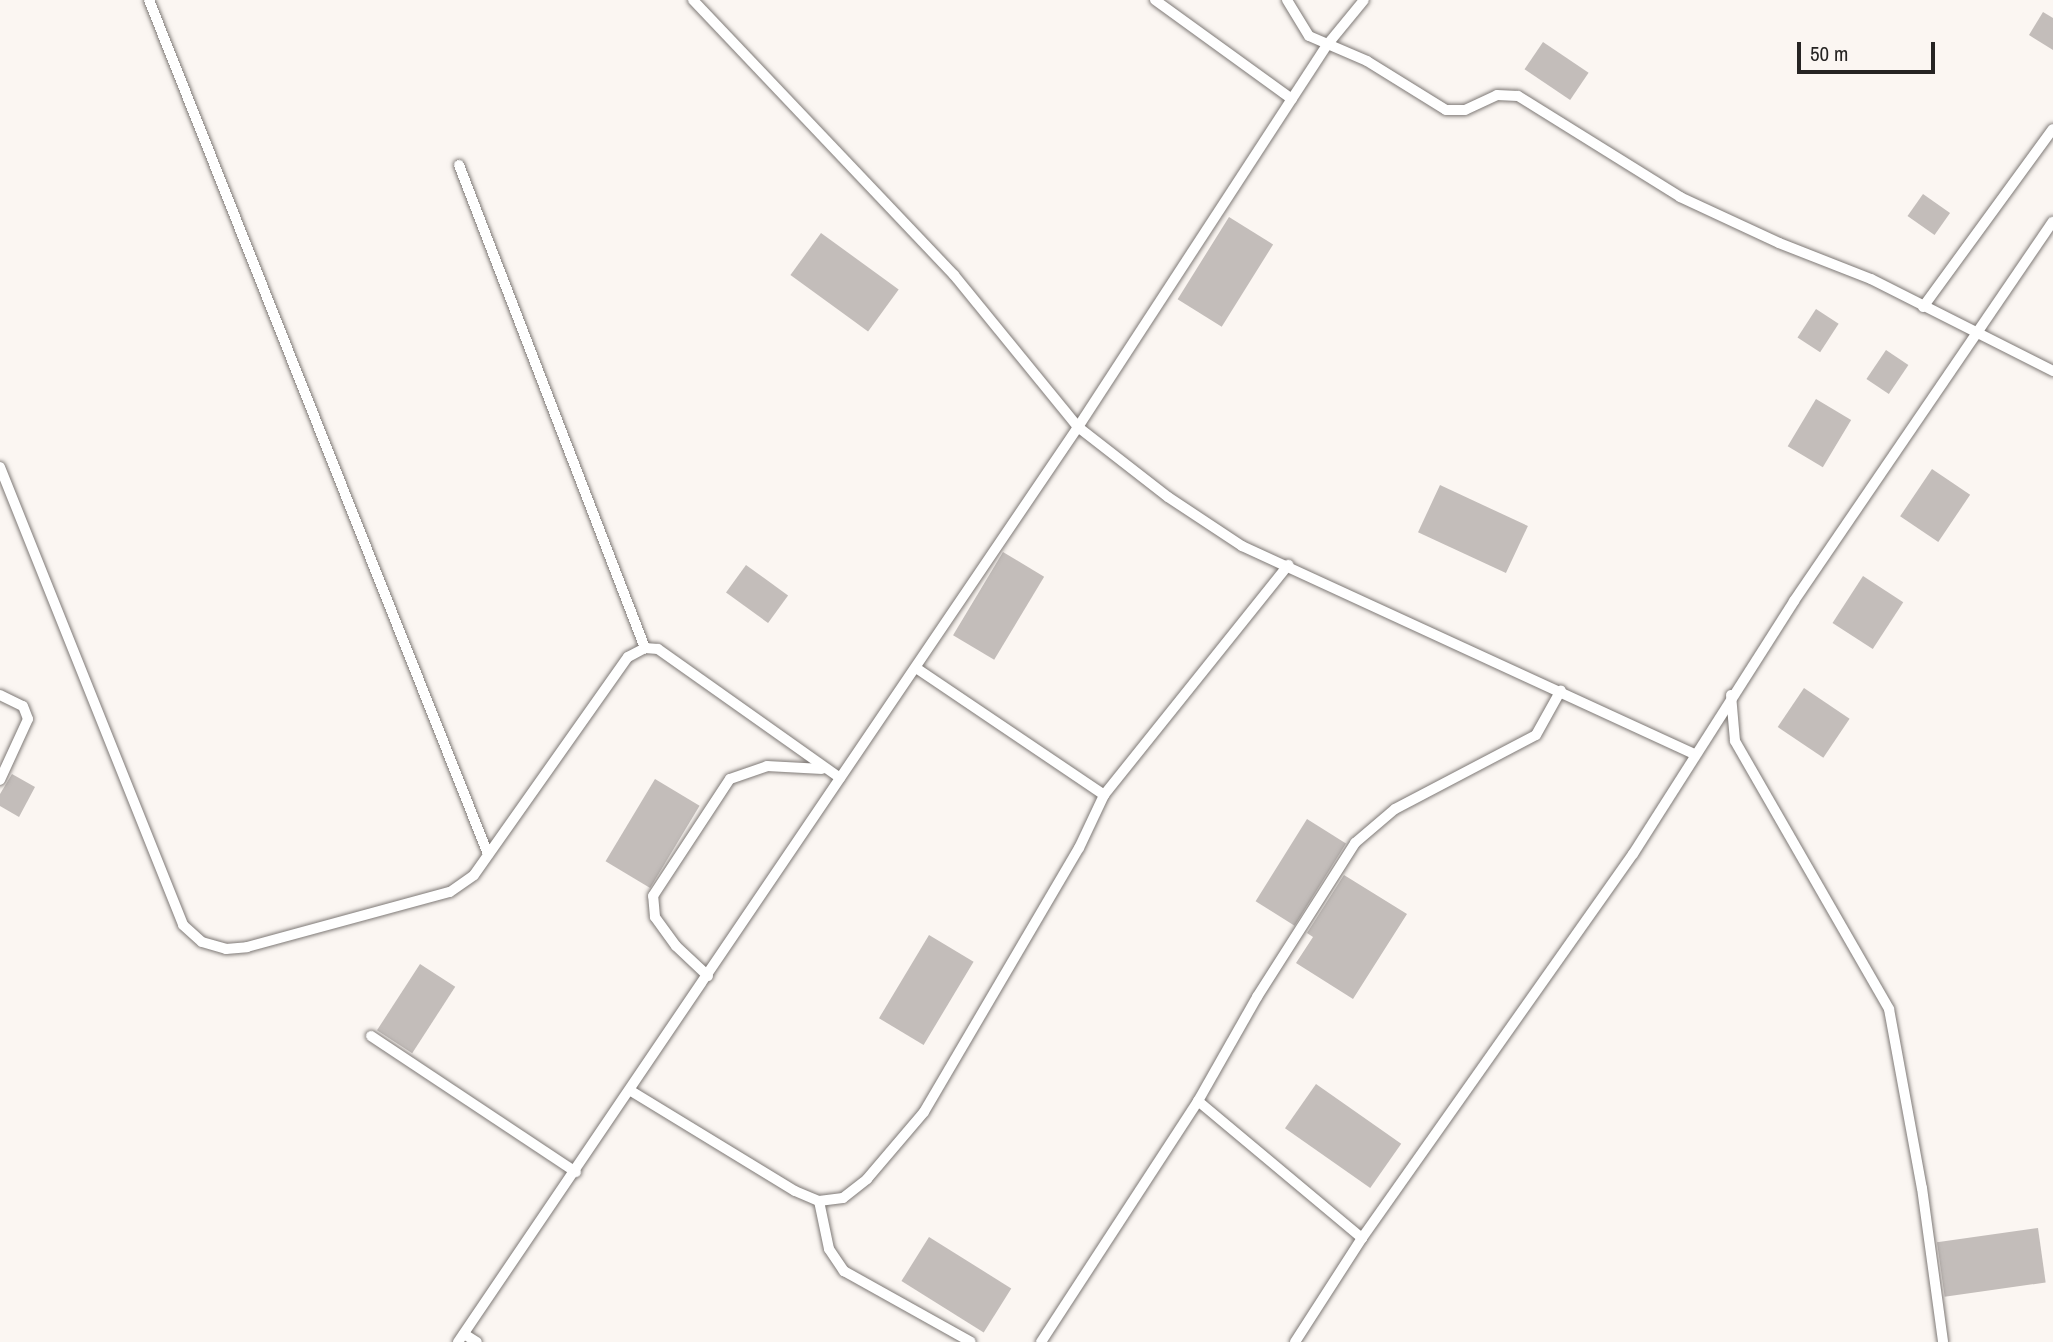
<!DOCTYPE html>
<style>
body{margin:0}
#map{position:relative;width:2053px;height:1342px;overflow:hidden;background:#fbf6f2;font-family:"Archivo Narrow",sans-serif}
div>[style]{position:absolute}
.building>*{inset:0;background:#c3bdba;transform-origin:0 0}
.roads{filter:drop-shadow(0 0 2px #7e7976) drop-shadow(0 0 2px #7e7976)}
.service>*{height:10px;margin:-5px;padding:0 5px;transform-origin:5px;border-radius:5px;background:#fff}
span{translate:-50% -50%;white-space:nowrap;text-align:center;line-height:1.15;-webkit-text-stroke:5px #fbf6f2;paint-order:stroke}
.scale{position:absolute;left:1797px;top:42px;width:138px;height:32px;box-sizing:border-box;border:4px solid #262423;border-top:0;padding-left:9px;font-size:21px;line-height:24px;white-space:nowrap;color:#262423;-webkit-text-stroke:5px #fbf6f2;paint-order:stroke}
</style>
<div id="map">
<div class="building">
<div style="clip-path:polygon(2043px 12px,2053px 18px,2053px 50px,2029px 35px)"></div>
<div style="left:1543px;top:42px;width:55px;height:33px;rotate:34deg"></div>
<div style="left:1923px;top:194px;width:33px;height:27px;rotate:35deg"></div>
<div style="left:1229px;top:217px;width:52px;height:97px;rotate:32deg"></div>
<div style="left:821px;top:233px;width:96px;height:52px;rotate:36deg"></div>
<div style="left:1816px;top:309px;width:27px;height:34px;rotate:33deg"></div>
<div style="left:1886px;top:350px;width:27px;height:35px;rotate:34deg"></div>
<div style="left:1816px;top:399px;width:41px;height:55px;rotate:31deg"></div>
<div style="left:1932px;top:469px;width:46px;height:57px;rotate:34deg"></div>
<div style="left:1440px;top:485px;width:97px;height:52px;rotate:25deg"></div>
<div style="left:1003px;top:552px;width:48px;height:97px;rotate:31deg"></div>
<div style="left:746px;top:565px;width:52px;height:34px;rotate:36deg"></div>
<div style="left:1863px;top:576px;width:48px;height:56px;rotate:33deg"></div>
<div style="left:1804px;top:688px;width:55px;height:47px;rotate:34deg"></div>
<div style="clip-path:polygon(12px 774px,35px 787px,19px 817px,0 806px,0 794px)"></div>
<div style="left:655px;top:779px;width:52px;height:96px;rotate:31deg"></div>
<div style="left:1307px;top:819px;width:46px;height:97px;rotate:32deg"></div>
<div style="clip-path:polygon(1344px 875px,1407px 914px,1353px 999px,1296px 963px,1313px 937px,1307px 933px)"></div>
<div style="left:929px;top:935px;width:52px;height:97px;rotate:31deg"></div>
<div style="left:420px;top:964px;width:42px;height:79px;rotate:33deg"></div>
<div style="left:1316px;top:1084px;width:104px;height:54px;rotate:35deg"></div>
<div style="left:2038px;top:1228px;width:55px;height:102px;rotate:82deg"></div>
<div style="left:929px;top:1237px;width:97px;height:52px;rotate:32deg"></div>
</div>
<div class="roads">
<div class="service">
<div style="left:149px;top:0;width:919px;rotate:68.35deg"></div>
<div style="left:693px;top:0;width:379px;rotate:46.5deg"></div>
<div style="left:954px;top:275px;width:196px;rotate:50.8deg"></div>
<div style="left:1078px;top:427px;width:114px;rotate:37.9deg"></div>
<div style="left:1168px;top:497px;width:89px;rotate:33.5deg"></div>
<div style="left:1242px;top:546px;width:498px;rotate:24.7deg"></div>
<div style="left:1155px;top:0;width:169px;rotate:35.9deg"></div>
<div style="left:1287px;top:0;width:42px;rotate:58.6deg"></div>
<div style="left:1309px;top:36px;width:63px;rotate:23.3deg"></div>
<div style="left:1367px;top:61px;width:93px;rotate:31.8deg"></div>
<div style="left:1446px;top:110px;width:19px"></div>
<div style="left:1465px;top:110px;width:35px;rotate:-25deg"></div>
<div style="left:1497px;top:95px;width:21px;rotate:3deg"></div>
<div style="left:1518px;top:96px;width:191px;rotate:31.9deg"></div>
<div style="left:1680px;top:197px;width:109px;rotate:24.9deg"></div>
<div style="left:1779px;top:243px;width:99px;rotate:21.4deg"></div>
<div style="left:1871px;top:279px;width:204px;rotate:26.8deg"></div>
<div style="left:459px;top:165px;width:518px;rotate:68.94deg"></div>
<div style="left:1923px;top:307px;width:220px;rotate:-53.9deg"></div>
<div style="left:0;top:467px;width:493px;rotate:68.2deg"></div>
<div style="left:183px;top:925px;width:25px;rotate:42deg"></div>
<div style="left:202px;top:942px;width:25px;rotate:16deg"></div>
<div style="left:226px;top:949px;width:21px;rotate:-5deg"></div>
<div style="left:247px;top:947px;width:210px;rotate:-15.2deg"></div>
<div style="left:450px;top:892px;width:29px;rotate:-35deg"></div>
<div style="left:474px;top:875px;width:267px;rotate:-54.8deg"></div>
<div style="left:628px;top:657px;width:19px;rotate:-28deg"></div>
<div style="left:645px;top:648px;width:13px;rotate:4deg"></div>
<div style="left:658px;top:649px;width:223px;rotate:35.3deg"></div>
<div style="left:916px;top:668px;width:227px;rotate:34deg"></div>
<div style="left:0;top:695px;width:25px;rotate:26deg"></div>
<div style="left:23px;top:706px;width:14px;rotate:69deg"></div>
<div style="left:28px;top:719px;width:67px;rotate:114.7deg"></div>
<div style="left:1731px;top:695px;width:46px;rotate:85deg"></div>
<div style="left:1735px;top:741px;width:309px;rotate:60.1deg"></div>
<div style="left:1889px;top:1009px;width:182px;rotate:79.6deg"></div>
<div style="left:1922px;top:1188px;width:155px;rotate:82.2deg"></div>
<div style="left:708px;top:976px;width:44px;rotate:-136.8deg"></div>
<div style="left:676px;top:946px;width:36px;rotate:-126deg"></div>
<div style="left:655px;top:917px;width:21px;rotate:-95deg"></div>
<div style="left:653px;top:896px;width:140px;rotate:-56.7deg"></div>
<div style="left:730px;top:779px;width:39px;rotate:-19deg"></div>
<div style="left:767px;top:766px;width:55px;rotate:3.1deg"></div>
<div style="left:371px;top:1036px;width:246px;rotate:33.6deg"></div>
<div style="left:631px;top:1091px;width:192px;rotate:31.4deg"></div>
<div style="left:795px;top:1191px;width:26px;rotate:23deg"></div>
<div style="left:819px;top:1201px;width:24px;rotate:-7deg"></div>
<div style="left:843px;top:1198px;width:31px;rotate:-38deg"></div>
<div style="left:867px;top:1179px;width:88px;rotate:-49.6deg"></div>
<div style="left:924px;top:1112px;width:306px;rotate:-59.6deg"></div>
<div style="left:1079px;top:848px;width:59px;rotate:-64.7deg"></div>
<div style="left:1104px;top:795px;width:295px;rotate:-51.3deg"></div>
<div style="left:1198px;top:1101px;width:214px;rotate:39.9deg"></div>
<div style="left:819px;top:1201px;width:49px;rotate:78.2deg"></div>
<div style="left:829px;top:1249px;width:27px;rotate:56deg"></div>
<div style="left:844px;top:1271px;width:145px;rotate:29.2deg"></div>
<div style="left:464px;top:1334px;width:15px;rotate:32deg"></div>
<div style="left:458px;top:1342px;width:1105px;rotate:-55.88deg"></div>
<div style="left:1078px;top:427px;width:456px;rotate:-56.9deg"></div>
<div style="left:1327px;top:45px;width:58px;rotate:-50.6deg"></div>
<div style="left:1041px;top:1342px;width:288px;rotate:-56.9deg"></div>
<div style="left:1198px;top:1101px;width:120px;rotate:-60.4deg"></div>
<div style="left:1257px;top:997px;width:183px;rotate:-57.5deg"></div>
<div style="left:1355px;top:843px;width:52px;rotate:-40.4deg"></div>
<div style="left:1395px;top:809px;width:159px;rotate:-27.7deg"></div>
<div style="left:1536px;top:735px;width:51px;rotate:-60.9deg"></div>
<div style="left:1295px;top:1342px;width:124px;rotate:-57.2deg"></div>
<div style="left:1362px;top:1238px;width:470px;rotate:-54.8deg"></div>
<div style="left:1633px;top:854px;width:300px;rotate:-57.5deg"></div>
<div style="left:1794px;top:601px;width:459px;rotate:-55.7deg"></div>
</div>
</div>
<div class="scale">50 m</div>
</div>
